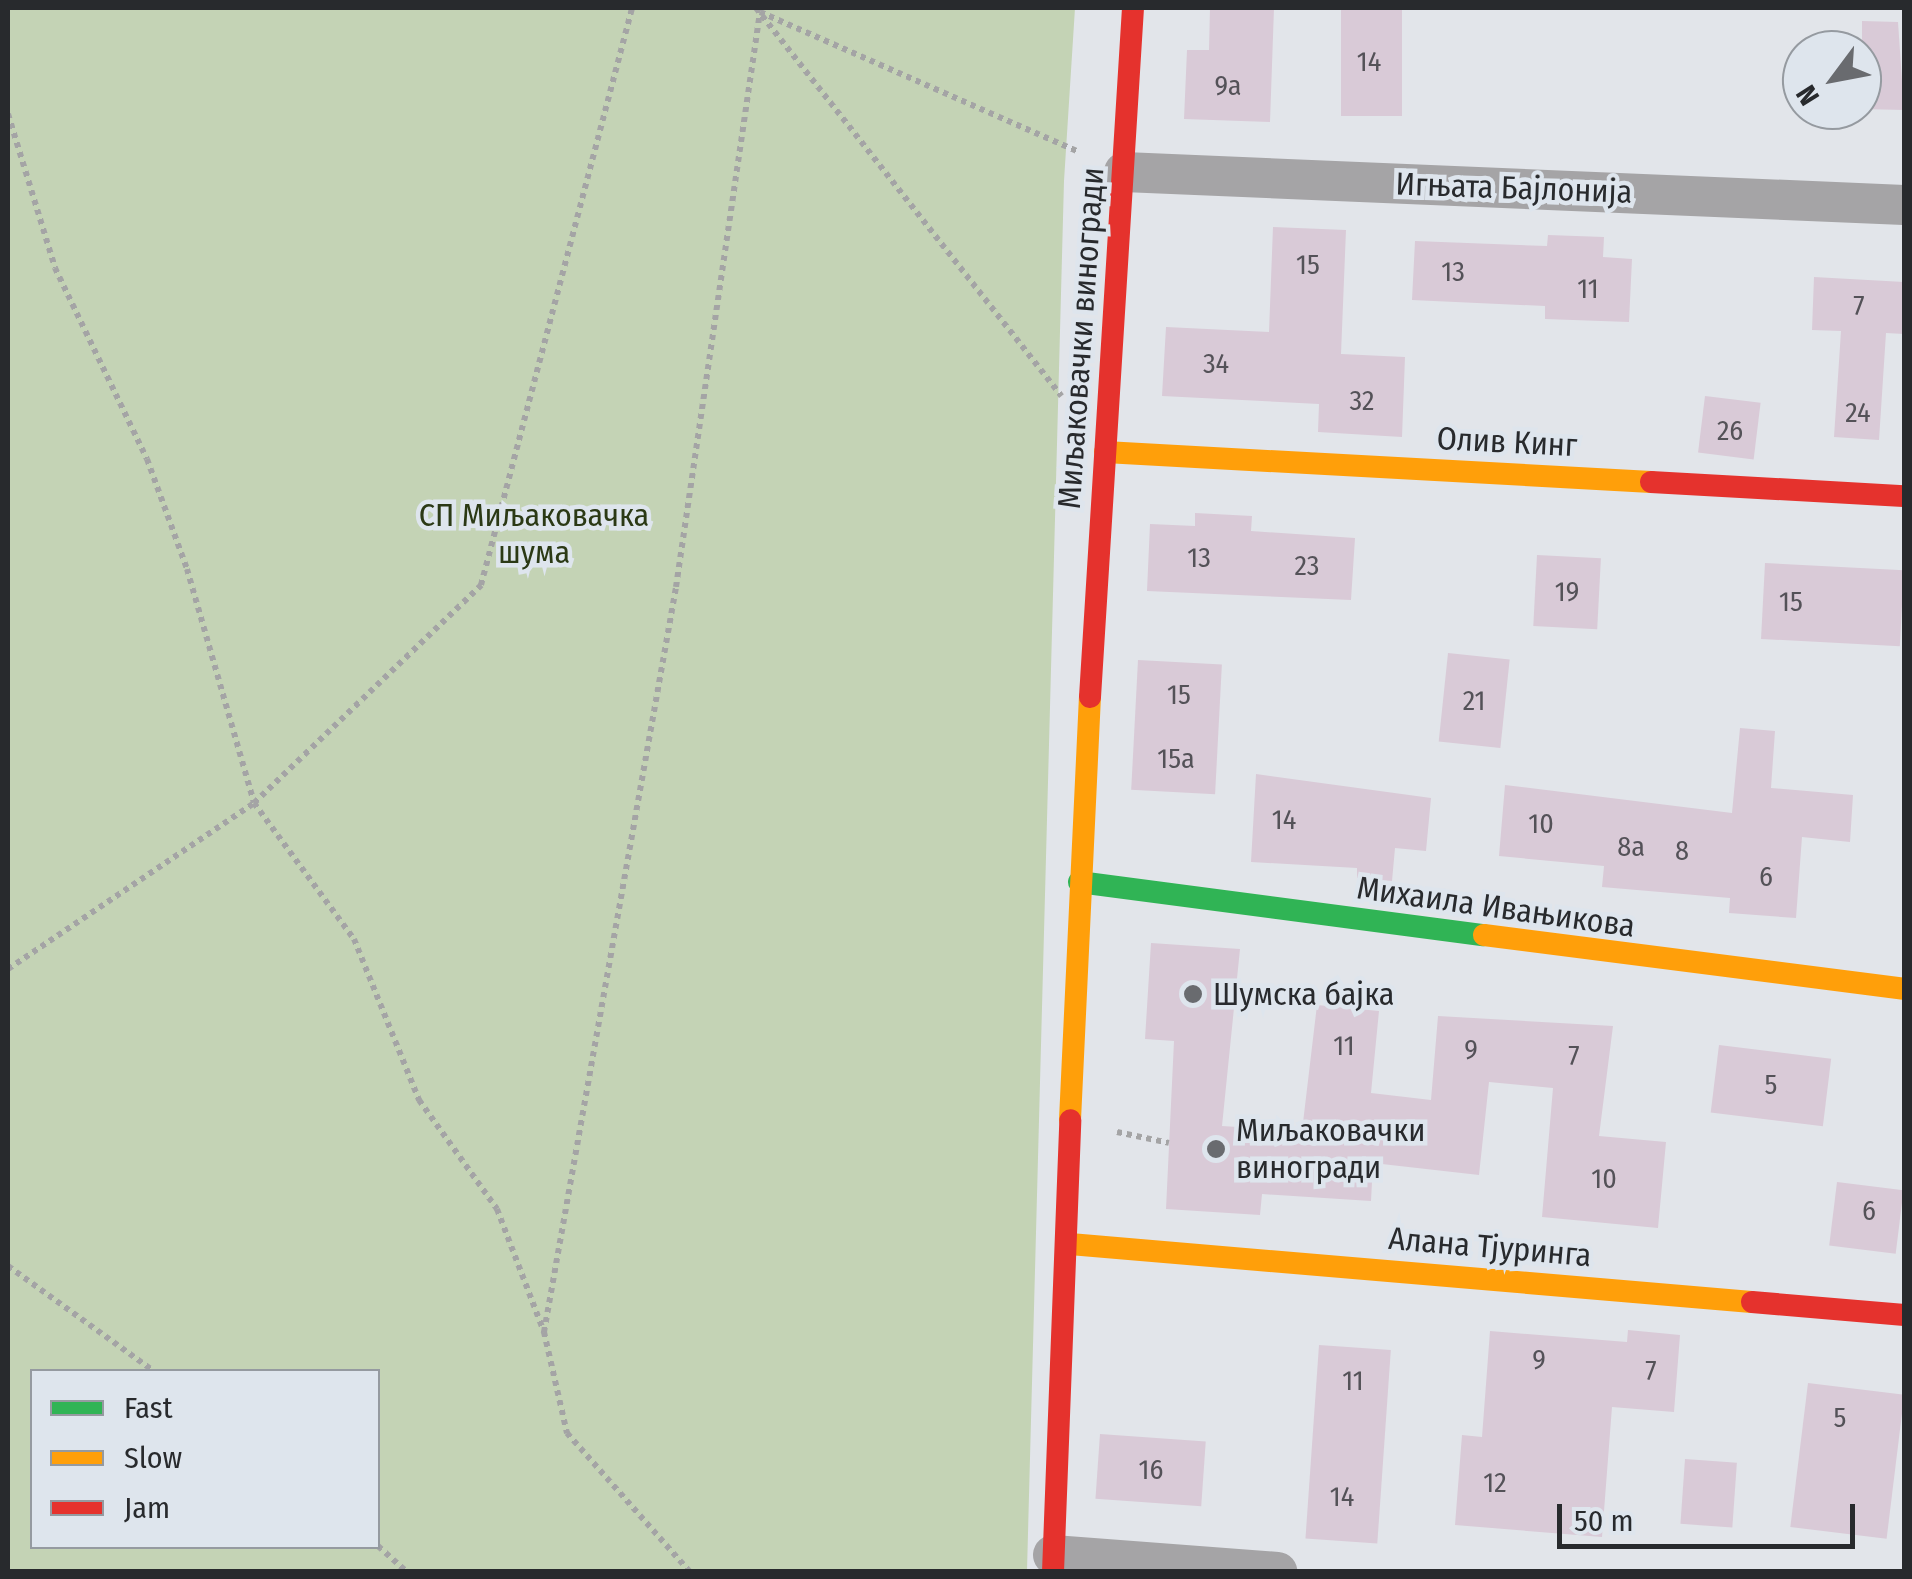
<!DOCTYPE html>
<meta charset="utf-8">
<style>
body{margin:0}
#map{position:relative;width:1912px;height:1579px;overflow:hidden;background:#e2e5ea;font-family:"Fira Sans Condensed",sans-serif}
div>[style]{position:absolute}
.green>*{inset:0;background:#c4d3b5}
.building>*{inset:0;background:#d9cad7;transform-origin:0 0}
.path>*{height:6px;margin-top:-3px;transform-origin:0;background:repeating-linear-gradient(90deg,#a4a4a5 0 5px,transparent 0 10px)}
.street>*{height:40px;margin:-20px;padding:0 20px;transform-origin:20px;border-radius:20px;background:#a5a4a6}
.fast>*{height:22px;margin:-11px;padding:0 11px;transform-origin:11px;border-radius:11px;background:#30b455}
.slow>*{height:22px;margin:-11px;padding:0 11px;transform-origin:11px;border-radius:11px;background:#ff9f0a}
.jam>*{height:22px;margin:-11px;padding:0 11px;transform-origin:11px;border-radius:11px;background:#e5322d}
.dots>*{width:28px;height:28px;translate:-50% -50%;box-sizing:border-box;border:5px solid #dee5ed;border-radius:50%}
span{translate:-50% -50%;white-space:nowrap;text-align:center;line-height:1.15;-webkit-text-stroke:9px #dee5ed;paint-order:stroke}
.number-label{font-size:28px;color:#545258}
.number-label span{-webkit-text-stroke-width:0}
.street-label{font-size:32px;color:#282a2d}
.park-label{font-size:32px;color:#2b3915}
.poi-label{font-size:32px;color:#282a2d}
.left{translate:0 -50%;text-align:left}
.frame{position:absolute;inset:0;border:10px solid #282a2d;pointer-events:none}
.legend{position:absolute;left:30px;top:1369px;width:350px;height:180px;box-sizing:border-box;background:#dee5ed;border:2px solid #959aa0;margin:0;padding:12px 18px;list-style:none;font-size:30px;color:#282a2d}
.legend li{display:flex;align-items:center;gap:20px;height:50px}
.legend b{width:50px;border:2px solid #959aa0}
.north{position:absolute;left:1782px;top:30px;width:100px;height:100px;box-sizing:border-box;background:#dee5ed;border:2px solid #959aa0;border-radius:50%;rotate:238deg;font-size:28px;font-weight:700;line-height:40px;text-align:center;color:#282a2d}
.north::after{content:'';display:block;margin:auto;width:35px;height:45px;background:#696b6f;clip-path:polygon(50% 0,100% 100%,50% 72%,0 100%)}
.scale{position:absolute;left:1557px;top:1504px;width:298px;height:45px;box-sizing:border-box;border:5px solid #282a2d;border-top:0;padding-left:12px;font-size:30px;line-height:35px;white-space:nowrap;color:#282a2d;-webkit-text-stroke:8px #dee5ed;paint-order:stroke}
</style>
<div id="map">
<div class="green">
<div style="clip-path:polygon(evenodd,8px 8px,1075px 8px,1064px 181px,1027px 1571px,8px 1572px,8px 8px,32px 1372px,378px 1372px,378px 1546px,32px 1546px,32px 1372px)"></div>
</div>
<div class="building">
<div style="clip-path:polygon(1210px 8px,1274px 8px,1270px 122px,1184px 119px,1187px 50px,1209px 50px)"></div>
<div style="left:1341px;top:8px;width:61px;height:108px"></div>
<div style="clip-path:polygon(1862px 21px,1898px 22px,1904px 110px,1862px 109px)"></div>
<div style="clip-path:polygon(1273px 227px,1346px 230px,1341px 354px,1405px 357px,1402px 437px,1318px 432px,1319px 404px,1162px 396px,1166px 327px,1269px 332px)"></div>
<div style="clip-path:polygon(1548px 235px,1604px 237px,1603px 257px,1632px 259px,1629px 322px,1545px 319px,1545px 306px,1412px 300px,1415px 241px,1547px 246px)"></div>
<div style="clip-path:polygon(1814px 277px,1904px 282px,1904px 334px,1886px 333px,1879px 440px,1834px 437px,1841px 331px,1812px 330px)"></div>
<div style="left:1705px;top:396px;width:56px;height:57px;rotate:7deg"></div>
<div style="clip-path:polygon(1195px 513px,1252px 516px,1251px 531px,1355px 538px,1351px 600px,1147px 591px,1150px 524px,1195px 526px)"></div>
<div style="left:1537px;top:555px;width:64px;height:71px;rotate:3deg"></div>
<div style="left:1765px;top:563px;width:139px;height:76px;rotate:3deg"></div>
<div style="left:1448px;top:653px;width:62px;height:89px;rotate:6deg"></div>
<div style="left:1138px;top:660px;width:84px;height:130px;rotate:3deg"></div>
<div style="clip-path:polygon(1740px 728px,1775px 731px,1771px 788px,1853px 795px,1850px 842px,1802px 837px,1796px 918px,1729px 913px,1730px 898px,1602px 887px,1604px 866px,1499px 856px,1505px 785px,1732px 813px)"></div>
<div style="clip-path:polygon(1256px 774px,1431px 798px,1426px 851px,1395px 848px,1392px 881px,1357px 878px,1357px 868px,1251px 862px)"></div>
<div style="clip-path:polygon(1151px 943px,1240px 949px,1222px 1126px,1302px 1131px,1317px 1005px,1379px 1011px,1371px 1093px,1431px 1100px,1438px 1016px,1613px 1026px,1599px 1136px,1666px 1142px,1658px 1228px,1542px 1217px,1553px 1088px,1489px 1082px,1479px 1175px,1373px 1163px,1371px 1201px,1262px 1194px,1260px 1215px,1166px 1209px,1174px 1041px,1145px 1039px)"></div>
<div style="left:1719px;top:1045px;width:113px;height:68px;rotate:7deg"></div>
<div style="left:1837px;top:1182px;width:67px;height:64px;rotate:7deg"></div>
<div style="clip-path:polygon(1628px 1330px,1680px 1335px,1674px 1412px,1612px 1407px,1602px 1537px,1455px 1525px,1462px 1435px,1482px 1437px,1490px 1331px,1627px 1342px)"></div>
<div style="left:1319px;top:1345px;width:72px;height:194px;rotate:4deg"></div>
<div style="left:1808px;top:1383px;width:97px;height:145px;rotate:7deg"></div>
<div style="left:1100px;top:1434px;width:106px;height:65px;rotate:4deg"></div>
<div style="left:1685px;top:1459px;width:52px;height:65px;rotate:4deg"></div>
</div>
<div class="path">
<div style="left:756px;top:8px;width:494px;rotate:51.8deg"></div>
<div style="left:8px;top:114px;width:161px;rotate:73deg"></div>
<div style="left:55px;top:268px;width:212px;rotate:64.3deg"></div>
<div style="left:147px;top:459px;width:117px;rotate:70deg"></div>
<div style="left:187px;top:569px;width:243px;rotate:74deg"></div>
<div style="left:254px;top:803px;width:169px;rotate:53.7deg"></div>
<div style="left:354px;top:939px;width:174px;rotate:68deg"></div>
<div style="left:419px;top:1100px;width:134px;rotate:54.4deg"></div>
<div style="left:497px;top:1209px;width:132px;rotate:69.1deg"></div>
<div style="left:544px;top:1332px;width:104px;rotate:77.2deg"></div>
<div style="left:567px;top:1433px;width:186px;rotate:48.5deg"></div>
<div style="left:8px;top:969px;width:297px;rotate:-34deg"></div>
<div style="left:254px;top:803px;width:315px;rotate:-43.8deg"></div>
<div style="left:481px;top:585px;width:596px;rotate:-75.33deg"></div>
<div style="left:1117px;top:1132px;width:53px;rotate:11.9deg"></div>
<div style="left:8px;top:1266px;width:181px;rotate:35.8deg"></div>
<div style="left:544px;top:1332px;width:757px;rotate:-79.95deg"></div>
<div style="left:676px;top:587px;width:581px;rotate:-81.69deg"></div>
<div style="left:760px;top:12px;width:346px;rotate:23.7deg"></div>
<div style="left:378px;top:1546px;width:39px;rotate:42deg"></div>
</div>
<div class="street">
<div style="left:1124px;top:172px;width:781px;rotate:2.42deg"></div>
<div style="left:1053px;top:1555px;width:225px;rotate:4.3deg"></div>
</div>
<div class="fast">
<div style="left:1079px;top:882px;width:408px;rotate:7.5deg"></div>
</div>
<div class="slow">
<div style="left:1105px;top:452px;width:547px;rotate:3.14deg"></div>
<div style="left:1484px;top:935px;width:423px;rotate:7.3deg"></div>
<div style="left:1070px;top:1120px;width:423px;rotate:-87.3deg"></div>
<div style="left:1070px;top:1244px;width:684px;rotate:4.86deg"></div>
</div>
<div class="jam">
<div style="left:1651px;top:482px;width:253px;rotate:3.2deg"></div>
<div style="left:1090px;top:697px;width:690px;rotate:-86.43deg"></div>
<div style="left:1752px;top:1302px;width:153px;rotate:4.9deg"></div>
<div style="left:1053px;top:1572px;width:452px;rotate:-87.8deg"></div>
</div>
<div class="dots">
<div style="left:1193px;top:994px;background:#696b6f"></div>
<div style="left:1216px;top:1149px;background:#696b6f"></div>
</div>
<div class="number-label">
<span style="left:1369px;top:62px">14</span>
<span style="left:1228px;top:86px">9a</span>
<span style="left:1308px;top:265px">15</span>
<span style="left:1453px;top:272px">13</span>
<span style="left:1588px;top:289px">11</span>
<span style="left:1859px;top:306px">7</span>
<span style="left:1216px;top:364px">34</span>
<span style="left:1362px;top:401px">32</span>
<span style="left:1858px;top:413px">24</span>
<span style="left:1730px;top:431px">26</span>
<span style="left:1199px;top:558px">13</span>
<span style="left:1307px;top:566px">23</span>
<span style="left:1567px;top:592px">19</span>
<span style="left:1791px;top:602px">15</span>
<span style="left:1179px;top:695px">15</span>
<span style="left:1474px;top:701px">21</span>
<span style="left:1176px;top:759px">15a</span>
<span style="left:1284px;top:820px">14</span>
<span style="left:1541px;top:824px">10</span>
<span style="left:1631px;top:847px">8a</span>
<span style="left:1682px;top:851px">8</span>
<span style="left:1766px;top:877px">6</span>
<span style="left:1344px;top:1046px">11</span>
<span style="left:1471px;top:1050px">9</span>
<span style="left:1574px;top:1056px">7</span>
<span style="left:1771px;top:1085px">5</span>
<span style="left:1604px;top:1179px">10</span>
<span style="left:1869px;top:1211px">6</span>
<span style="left:1539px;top:1360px">9</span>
<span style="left:1651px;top:1371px">7</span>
<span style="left:1353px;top:1381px">11</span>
<span style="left:1840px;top:1418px">5</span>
<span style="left:1151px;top:1470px">16</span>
<span style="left:1495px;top:1483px">12</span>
<span style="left:1342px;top:1497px">14</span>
</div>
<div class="street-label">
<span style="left:1514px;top:188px;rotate:2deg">Игњата Бајлонија</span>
<span style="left:1081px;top:338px;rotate:-86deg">Миљаковачки виногради</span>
<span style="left:1507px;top:442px;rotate:3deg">Олив Кинг</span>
<span style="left:1496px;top:907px;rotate:8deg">Михаила Ивањикова</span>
<span style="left:1490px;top:1247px;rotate:5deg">Алана Тјуринга</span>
</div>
<div class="park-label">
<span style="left:534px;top:534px">СП Миљаковачка<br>шума</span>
</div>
<div class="poi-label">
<span class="left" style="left:1213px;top:994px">Шумска бајка</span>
<span class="left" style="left:1236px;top:1149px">Миљаковачки<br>виногради</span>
</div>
<div class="frame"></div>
<ul class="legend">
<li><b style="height:12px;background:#30b455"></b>Fast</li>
<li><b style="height:12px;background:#ff9f0a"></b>Slow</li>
<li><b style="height:12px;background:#e5322d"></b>Jam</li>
</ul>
<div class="north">N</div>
<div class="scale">50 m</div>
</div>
